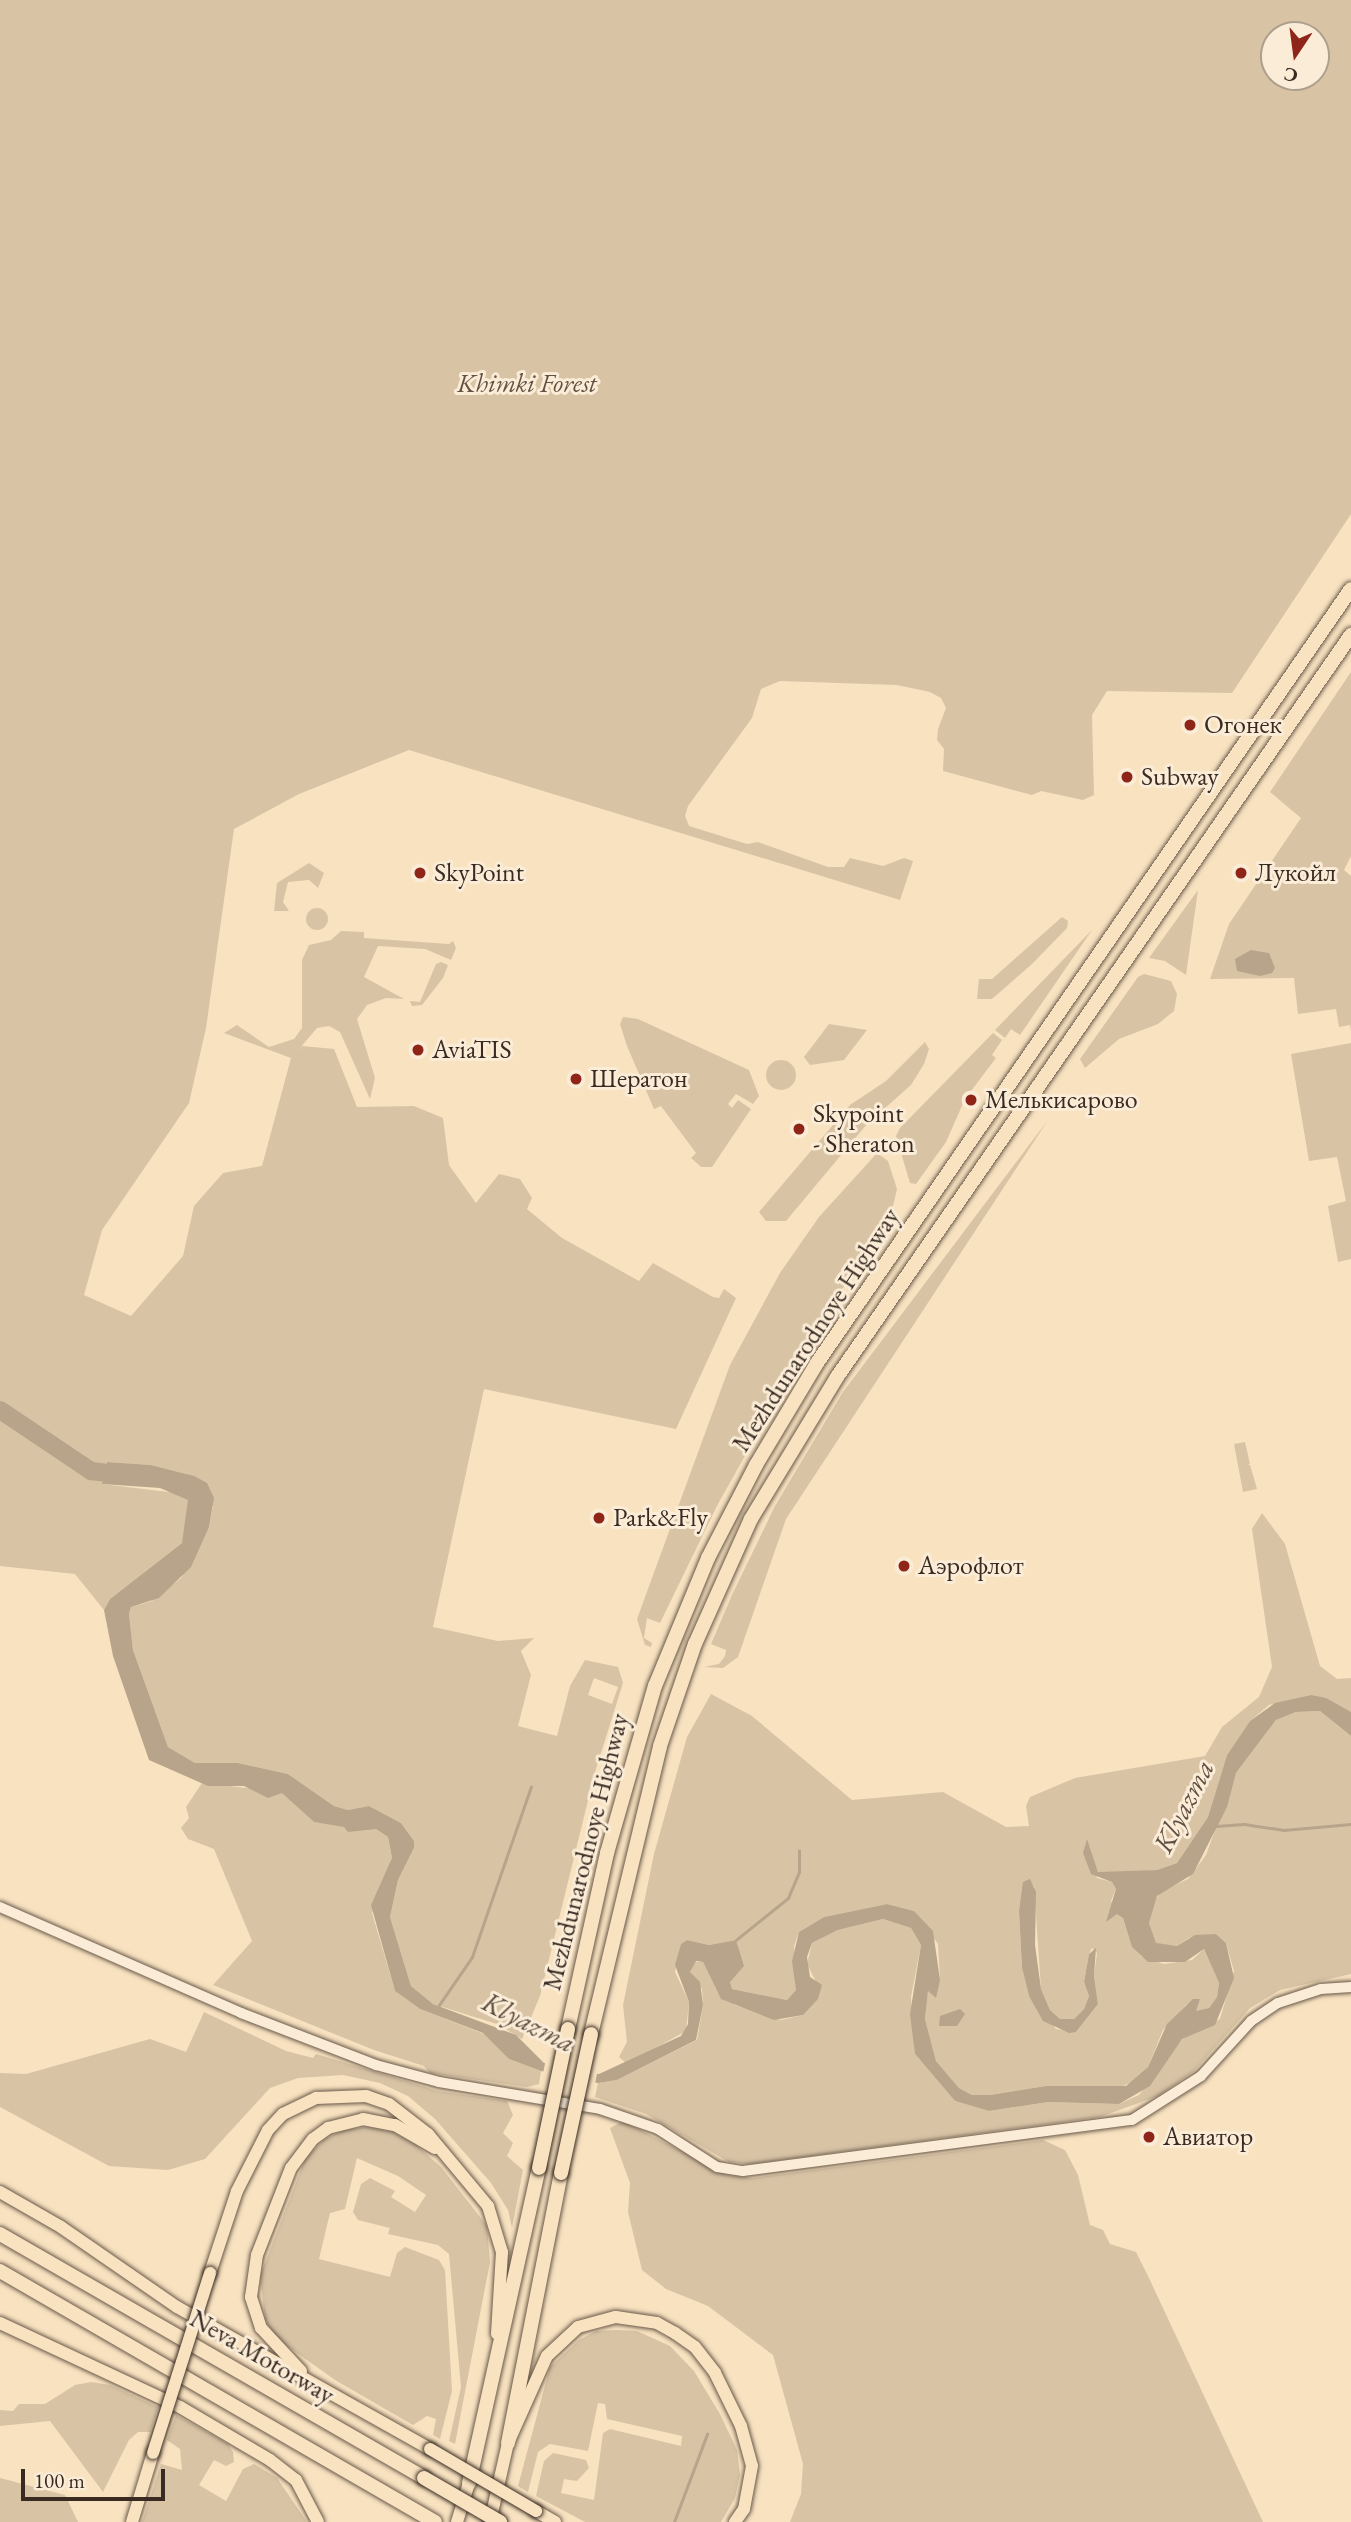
<!DOCTYPE html>
<meta charset="utf-8">
<style>
body{margin:0}
#map{position:relative;width:1351px;height:2522px;overflow:hidden;background:#f8e2c0;font-family:"EB Garamond",serif}
div>[style]{position:absolute}
.green>*{inset:0;background:#d8c3a5}
.round{border-radius:50%}
.water>*{inset:0;background:#b7a48a}
.pier>*{inset:0;background:#f8e2c0;transform-origin:0 0}
.stream>*{height:2.5px;margin:-1.25px;padding:0 1.25px;transform-origin:1.25px;border-radius:1.25px;background:#b7a48a}
.river>*{height:18px;margin:-9px;padding:0 9px;transform-origin:9px;border-radius:9px;background:#b7a48a}
.roads{filter:drop-shadow(0 0 2px #69594a) drop-shadow(0 0 2px #69594a)}
.minor>*{height:10px;margin:-5px;padding:0 5px;transform-origin:5px;border-radius:5px;background:#faecd6}
.major>*{height:12px;margin:-6px;padding:0 6px;transform-origin:6px;border-radius:6px;background:#f8e2c0}
.highway>*{height:14px;margin:-7px;padding:0 7px;transform-origin:7px;border-radius:7px;background:#f8e2c0}
.bridges{filter:drop-shadow(0 0 2px #392b22) drop-shadow(0 0 2px #392b22)}
.major-bridge>*{height:12px;margin:-6px;padding:0 6px;transform-origin:6px;border-radius:6px;background:#f8e2c0}
.highway-bridge>*{height:14px;margin:-7px;padding:0 7px;transform-origin:7px;border-radius:7px;background:#f8e2c0}
.dots>*{width:19px;height:19px;translate:-50% -50%;box-sizing:border-box;border:4px solid #faecd6;border-radius:50%}
span{translate:-50% -50%;white-space:nowrap;text-align:center;line-height:1.15;-webkit-text-stroke:6px #faecd6;paint-order:stroke}
.park-label{font-size:26px;color:#615143;font-style:italic}
.poi-label{font-size:26px;color:#392b22}
.left{translate:0 -50%;text-align:left}
.street-label{font-size:26px;color:#392b22}
.water-label{font-size:28px;color:#5f4f41;font-style:italic}
.north{position:absolute;left:1260px;top:21px;width:70px;height:70px;box-sizing:border-box;background:#faecd6;border:2px solid #ad9f8e;border-radius:50%;rotate:193deg;font-size:19px;font-weight:700;line-height:28px;text-align:center;color:#392b22}
.north::after{content:'';display:block;margin:auto;width:24px;height:32px;background:#8f2418;clip-path:polygon(50% 0,100% 100%,50% 72%,0 100%)}
.scale{position:absolute;left:21px;top:2469px;width:144px;height:32px;box-sizing:border-box;border:4px solid #392b22;border-top:0;padding-left:9px;font-size:21px;line-height:24px;white-space:nowrap;color:#392b22;-webkit-text-stroke:5px #faecd6;paint-order:stroke}
</style>
<div id="map">
<div class="green">
<div style="clip-path:polygon(evenodd,0 0,1351px 0,1351px 514px,1232px 693px,1107px 691px,1092px 715px,1094px 795px,1083px 800px,1041px 791px,1032px 795px,943px 771px,944px 749px,937px 740px,938px 729px,946px 708px,941px 698px,930px 692px,897px 685px,780px 681px,761px 689px,752px 718px,688px 806px,685px 816px,689px 826px,747px 844px,758px 842px,828px 867px,844px 867px,850px 858px,883px 866px,904px 858px,913px 861px,900px 900px,409px 750px,299px 794px,234px 829px,206px 1028px,189px 1103px,102px 1230px,84px 1295px,131px 1316px,183px 1256px,194px 1206px,223px 1173px,262px 1166px,291px 1058px,224px 1033px,237px 1025px,269px 1047px,294px 1039px,302px 1028px,302px 960px,309px 945px,331px 940px,341px 931px,364px 932px,364px 938px,449px 944px,453px 941px,456px 948px,451px 960px,425px 949px,378px 946px,364px 977px,404px 999px,386px 998px,367px 1005px,357px 1019px,375px 1078px,370px 1099px,340px 1032px,329px 1026px,317px 1028px,294px 1055px,302px 1046px,334px 1049px,357px 1107px,414px 1106px,443px 1118px,449px 1165px,476px 1203px,499px 1174px,520px 1179px,532px 1198px,527px 1209px,562px 1238px,639px 1281px,653px 1263px,713px 1297px,719px 1298px,724px 1289px,736px 1298px,676px 1429px,484px 1389px,433px 1627px,498px 1641px,534px 1638px,521px 1651px,531px 1675px,518px 1726px,557px 1736px,570px 1686px,585px 1660px,618px 1667px,623px 1683px,595px 1772px,540px 1996px,522px 2039px,497px 2024px,433px 2004px,411px 1986px,390px 1917px,398px 1880px,414px 1848px,414px 1841px,401px 1823px,369px 1806px,348px 1810px,334px 1806px,288px 1774px,238px 1763px,195px 1763px,168px 1747px,133px 1650px,129px 1614px,131px 1607px,152px 1601px,181px 1578px,209px 1527px,213px 1506px,186px 1474px,151px 1465px,107px 1462px,102px 1484px,177px 1493px,188px 1500px,189px 1517px,182px 1543px,110px 1599px,104px 1610px,75px 1574px,0 1566px,0 0,1274px 35px,1316px 35px,1316px 77px,1274px 77px,1274px 35px,0 0,594px 1678px,618px 1687px,612px 1704px,588px 1695px,594px 1678px)"></div>
<div style="clip-path:polygon(1351px 672px,1351px 856px,1344px 870px,1351px 876px,1351px 1031px,1350px 1025px,1339px 1027px,1336px 1009px,1298px 1014px,1294px 978px,1210px 979px,1229px 924px,1301px 818px,1270px 792px)"></div>
<div style="clip-path:polygon(309px 863px,324px 873px,318px 888px,309px 880px,288px 882px,283px 902px,289px 911px,274px 911px,277px 883px)"></div>
<div style="clip-path:polygon(1198px 890px,1186px 975px,1165px 961px,1149px 958px)"></div>
<div class="round" style="left:306px;top:908px;width:22px;height:22px"></div>
<div style="clip-path:polygon(1062px 917px,1068px 921px,1067px 928px,1032px 964px,992px 999px,977px 999px,979px 979px,992px 979px)"></div>
<div style="clip-path:polygon(1092px 930px,1020px 1035px,1011px 1029px,1005px 1038px,995px 1030px)"></div>
<div style="clip-path:polygon(441px 962px,448px 965px,443px 978px,422px 1005px,412px 1006px,410px 1001px,420px 1002px,436px 964px)"></div>
<div style="clip-path:polygon(1144px 974px,1171px 981px,1177px 994px,1174px 1011px,1158px 1024px,1119px 1039px,1085px 1068px,1080px 1059px,1138px 977px)"></div>
<div style="clip-path:polygon(623px 1017px,638px 1019px,749px 1070px,759px 1096px,753px 1104px,736px 1094px,728px 1104px,732px 1108px,738px 1100px,751px 1109px,712px 1167px,701px 1167px,691px 1158px,696px 1153px,661px 1106px,654px 1109px,627px 1046px,620px 1024px)"></div>
<div style="clip-path:polygon(829px 1024px,867px 1030px,844px 1060px,810px 1065px,804px 1057px)"></div>
<div style="clip-path:polygon(993px 1033px,1002px 1040px,992px 1055px,996px 1058px,965px 1099px,946px 1142px,916px 1184px,910px 1183px,896px 1136px,900px 1128px)"></div>
<div style="clip-path:polygon(925px 1042px,929px 1049px,924px 1064px,911px 1085px,867px 1124px,786px 1221px,766px 1221px,759px 1212px,850px 1105px,886px 1081px)"></div>
<div style="clip-path:polygon(1351px 1043px,1351px 1259px,1338px 1262px,1328px 1206px,1346px 1201px,1337px 1157px,1309px 1161px,1291px 1054px)"></div>
<div class="round" style="left:766px;top:1060px;width:30px;height:30px"></div>
<div style="clip-path:polygon(1048px 1120px,786px 1519px,738px 1657px,723px 1668px,704px 1667px,719px 1664px,725px 1656px,726px 1650px,711px 1644px,732px 1595px,775px 1506px,843px 1392px)"></div>
<div style="clip-path:polygon(877px 1153px,888px 1161px,897px 1189px,890px 1219px,821px 1320px,718px 1504px,660px 1623px,647px 1618px,644px 1638px,652px 1643px,651px 1647px,645px 1645px,637px 1619px,730px 1365px,780px 1273px,819px 1217px)"></div>
<div style="clip-path:polygon(1245px 1442px,1250px 1464px,1247px 1465px,1250px 1465px,1257px 1489px,1243px 1492px,1234px 1444px)"></div>
<div style="clip-path:polygon(evenodd,1262px 1513px,1285px 1544px,1320px 1666px,1337px 1679px,1351px 1678px,1351px 1712px,1311px 1695px,1269px 1705px,1250px 1721px,1227px 1755px,1208px 1817px,1177px 1863px,1157px 1870px,1105px 1874px,1098px 1872px,1087px 1841px,1097px 1878px,1112px 1882px,1116px 1889px,1111px 1901px,1123px 1918px,1132px 1946px,1142px 1957px,1164px 1964px,1192px 1960px,1204px 1949px,1219px 1983px,1217px 1997px,1209px 2008px,1195px 2012px,1187px 2004px,1163px 2030px,1148px 2067px,1132px 2082px,1119px 2088px,1046px 2086px,990px 2095px,972px 2095px,959px 2088px,936px 2061px,925px 2019px,928px 1989px,940px 1980px,938px 1944px,914px 1911px,887px 1904px,824px 1917px,799px 1932px,794px 1946px,796px 1990px,787px 2000px,732px 1989px,730px 1982px,741px 1959px,736px 1940px,709px 1945px,687px 1940px,681px 1944px,675px 1972px,689px 2002px,686px 2031px,627px 2064px,619px 2057px,627px 2042px,623px 2005px,654px 1854px,687px 1737px,711px 1694px,752px 1716px,852px 1800px,943px 1792px,1006px 1827px,1029px 1826px,1026px 1806px,1030px 1797px,1075px 1778px,1205px 1756px,1222px 1727px,1259px 1697px,1272px 1667px,1252px 1529px,1262px 1513px,1034px 1885px,1041px 1989px,1050px 2010px,1060px 2019px,1074px 2019px,1084px 2009px,1089px 1996px,1084px 1982px,1089px 1954px,1092px 1948px,1097px 1953px,1094px 1976px,1098px 2004px,1076px 2032px,1056px 2029px,1029px 1996px,1022px 1968px,1019px 1911px,1022px 1897px,1034px 1885px)"></div>
<div style="clip-path:polygon(1320px 1711px,1351px 1736px,1351px 1974px,1280px 1990px,1250px 2008px,1194px 2071px,1158px 2096px,1100px 2117px,750px 2164px,729px 2162px,646px 2114px,595px 2097px,598px 2083px,617px 2080px,697px 2040px,703px 2005px,702px 1989px,690px 1972px,693px 1962px,703px 1962px,718px 1993px,735px 2005px,781px 2020px,803px 2015px,816px 1982px,807px 1964px,812px 1943px,838px 1930px,883px 1919px,911px 1928px,921px 1945px,911px 1997px,915px 2054px,955px 2101px,989px 2111px,1048px 2102px,1119px 2104px,1139px 2095px,1182px 2039px,1220px 2019px,1234px 1971px,1226px 1943px,1216px 1934px,1189px 1938px,1177px 1946px,1156px 1944px,1149px 1923px,1153px 1902px,1162px 1891px,1188px 1879px,1206px 1855px,1236px 1773px,1276px 1720px,1296px 1712px)"></div>
<div style="clip-path:polygon(202px 1783px,282px 1792px,314px 1822px,376px 1829px,388px 1837px,392px 1858px,372px 1913px,395px 1991px,420px 2009px,489px 2036px,509px 2059px,541px 2071px,539px 2084px,527px 2087px,430px 2073px,424px 2066px,374px 2050px,213px 1985px,252px 1941px,214px 1849px,188px 1839px,181px 1828px,189px 1818px,186px 1807px)"></div>
<div style="clip-path:polygon(204px 2012px,286px 2051px,313px 2058px,316px 2054px,438px 2091px,507px 2101px,513px 2115px,503px 2133px,513px 2143px,507px 2156px,523px 2170px,512px 2228px,508px 2210px,491px 2183px,435px 2119px,408px 2096px,380px 2083px,343px 2075px,298px 2078px,270px 2088px,205px 2159px,168px 2170px,109px 2166px,0 2107px,0 2073px,26px 2074px,150px 2039px,186px 2052px)"></div>
<div style="clip-path:polygon(623px 2121px,727px 2175px,753px 2178px,1043px 2140px,1065px 2150px,1078px 2175px,1090px 2225px,1103px 2230px,1110px 2244px,1136px 2252px,1148px 2276px,1263px 2522px,790px 2522px,801px 2494px,803px 2464px,773px 2355px,708px 2306px,666px 2289px,642px 2270px,628px 2212px,630px 2183px,610px 2128px)"></div>
<div style="clip-path:polygon(368px 2127px,393px 2132px,416px 2145px,441px 2167px,487px 2226px,490px 2262px,455px 2444px,449px 2441px,461px 2387px,449px 2254px,438px 2245px,388px 2234px,390px 2228px,358px 2220px,353px 2212px,361px 2184px,370px 2178px,395px 2191px,391px 2197px,415px 2212px,426px 2195px,398px 2176px,357px 2158px,345px 2209px,330px 2213px,319px 2259px,390px 2277px,397px 2253px,405px 2247px,439px 2260px,445px 2270px,452px 2391px,440px 2439px,433px 2435px,436px 2419px,427px 2416px,413px 2425px,335px 2380px,276px 2338px,265px 2319px,260px 2276px,305px 2159px,325px 2139px,343px 2130px)"></div>
<div style="clip-path:polygon(617px 2330px,637px 2331px,670px 2346px,694px 2371px,720px 2414px,737px 2450px,740px 2475px,735px 2498px,721px 2522px,585px 2522px,536px 2496px,544px 2461px,553px 2453px,586px 2460px,589px 2468px,577px 2481px,564px 2479px,561px 2493px,594px 2500px,603px 2433px,610px 2429px,681px 2446px,682px 2436px,607px 2419px,605px 2404px,598px 2403px,588px 2451px,550px 2444px,538px 2452px,528px 2492px,518px 2486px,550px 2367px,579px 2340px,596px 2331px)"></div>
<div style="clip-path:polygon(91px 2382px,110px 2385px,158px 2407px,150px 2432px,138px 2432px,129px 2440px,103px 2492px,50px 2421px,0 2426px,0 2410px,13px 2411px,19px 2404px,45px 2404px,75px 2385px)"></div>
<div style="clip-path:polygon(176px 2415px,228px 2444px,233px 2452px,234px 2462px,226px 2466px,214px 2460px,199px 2485px,226px 2501px,243px 2469px,254px 2464px,277px 2478px,307px 2522px,142px 2522px,161px 2464px,182px 2470px,180px 2449px,167px 2440px)"></div>
<div style="clip-path:polygon(0 2478px,65px 2495px,78px 2522px,0 2522px)"></div>
</div>
<div class="water">
<div style="clip-path:polygon(1251px 950px,1269px 953px,1275px 968px,1272px 973px,1260px 976px,1237px 971px,1235px 959px)"></div>
<div style="clip-path:polygon(107px 1462px,151px 1465px,194px 1476px,207px 1483px,214px 1498px,209px 1527px,191px 1567px,159px 1598px,131px 1607px,129px 1614px,133px 1650px,168px 1747px,195px 1763px,238px 1763px,288px 1774px,334px 1806px,348px 1810px,369px 1806px,401px 1823px,414px 1841px,414px 1848px,398px 1880px,390px 1917px,411px 1986px,433px 2004px,516px 2035px,544px 2063px,599px 2074px,681px 2036px,688px 2024px,689px 2002px,675px 1965px,681px 1944px,687px 1940px,709px 1945px,736px 1940px,744px 1966px,730px 1982px,732px 1989px,787px 2000px,796px 1990px,792px 1961px,799px 1932px,824px 1917px,887px 1904px,914px 1911px,933px 1931px,940px 1980px,936px 1998px,928px 1991px,925px 2019px,936px 2061px,959px 2088px,972px 2095px,990px 2095px,1046px 2086px,1126px 2086px,1148px 2067px,1167px 2024px,1193px 1999px,1200px 1999px,1196px 2011px,1209px 2008px,1217px 1997px,1219px 1983px,1204px 1949px,1185px 1962px,1148px 1962px,1132px 1947px,1123px 1918px,1117px 1914px,1106px 1922px,1116px 1889px,1112px 1882px,1091px 1874px,1083px 1853px,1087px 1839px,1098px 1872px,1157px 1870px,1177px 1863px,1208px 1817px,1227px 1755px,1250px 1721px,1275px 1703px,1311px 1695px,1326px 1698px,1351px 1712px,1351px 1736px,1320px 1711px,1296px 1712px,1276px 1720px,1236px 1773px,1227px 1807px,1193px 1874px,1157px 1896px,1149px 1923px,1156px 1943px,1177px 1946px,1195px 1935px,1216px 1934px,1226px 1943px,1234px 1978px,1215px 2025px,1182px 2039px,1150px 2086px,1119px 2104px,1048px 2102px,989px 2111px,955px 2101px,915px 2054px,910px 2014px,921px 1945px,911px 1928px,883px 1919px,838px 1930px,812px 1943px,807px 1957px,810px 1977px,822px 1985px,818px 1999px,803px 2015px,774px 2020px,721px 1999px,703px 1962px,696px 1961px,690px 1972px,700px 1982px,703px 2005px,696px 2040px,617px 2080px,598px 2083px,541px 2071px,509px 2059px,483px 2033px,420px 2009px,395px 1991px,371px 1905px,392px 1858px,388px 1837px,376px 1829px,348px 1832px,344px 1827px,314px 1822px,282px 1793px,268px 1798px,244px 1786px,208px 1786px,149px 1760px,113px 1656px,104px 1610px,110px 1599px,182px 1543px,188px 1500px,160px 1488px,102px 1484px)"></div>
<div style="clip-path:polygon(1030px 1879px,1036px 1892px,1035px 1945px,1041px 1989px,1050px 2010px,1060px 2019px,1074px 2019px,1084px 2009px,1089px 1996px,1084px 1982px,1089px 1954px,1096px 1948px,1094px 1976px,1098px 2004px,1076px 2032px,1069px 2033px,1043px 2021px,1029px 1996px,1022px 1968px,1019px 1911px,1023px 1882px)"></div>
<div style="clip-path:polygon(960px 2009px,965px 2014px,957px 2026px,939px 2026px,940px 2016px)"></div>
</div>
<div class="pier">
<div style="left:546px;top:2059px;width:53px;height:16px;rotate:12deg"></div>
</div>
<div class="stream">
<div style="left:1216px;top:1826px;width:28px;rotate:-4deg"></div>
<div style="left:1244px;top:1824px;width:40px;rotate:8.5deg"></div>
<div style="left:1284px;top:1830px;width:67px;rotate:-5.1deg"></div>
<div style="left:736px;top:1940px;width:67px;rotate:-38.9deg"></div>
<div style="left:788px;top:1898px;width:28px;rotate:-67deg"></div>
<div style="left:799px;top:1872px;width:21px;rotate:-90deg"></div>
<div style="left:437px;top:2008px;width:62px;rotate:-55.5deg"></div>
<div style="left:472px;top:1957px;width:180px;rotate:-70.9deg"></div>
<div style="left:674px;top:2522px;width:94px;rotate:-69.4deg"></div>
</div>
<div class="river">
<div style="left:0;top:1410px;width:110px;rotate:33.8deg"></div>
<div style="left:91px;top:1471px;width:35px;rotate:7deg"></div>
</div>
<div class="roads">
<div class="minor">
<div style="left:0;top:1907px;width:263px;rotate:23.7deg"></div>
<div style="left:241px;top:2013px;width:145px;rotate:21.1deg"></div>
<div style="left:376px;top:2065px;width:65px;rotate:15.1deg"></div>
<div style="left:439px;top:2082px;width:163px;rotate:9.5deg"></div>
<div style="left:600px;top:2109px;width:61px;rotate:19deg"></div>
<div style="left:658px;top:2129px;width:70px;rotate:32.8deg"></div>
<div style="left:717px;top:2167px;width:26px;rotate:9deg"></div>
<div style="left:743px;top:2171px;width:392px;rotate:-7.5deg"></div>
<div style="left:1132px;top:2120px;width:82px;rotate:-32.5deg"></div>
<div style="left:1201px;top:2076px;width:74px;rotate:-47.7deg"></div>
<div style="left:1251px;top:2021px;width:32px;rotate:-34deg"></div>
<div style="left:1278px;top:2003px;width:45px;rotate:-18deg"></div>
<div style="left:1321px;top:1989px;width:30px;rotate:-4deg"></div>
</div>
<div class="major">
<div style="left:0;top:2192px;width:70px;rotate:29.8deg"></div>
<div style="left:61px;top:2227px;width:141px;rotate:34.6deg"></div>
<div style="left:177px;top:2307px;width:290px;rotate:29.3deg"></div>
<div style="left:210px;top:2273px;width:86px;rotate:-71.8deg"></div>
<div style="left:237px;top:2191px;width:68px;rotate:-63.1deg"></div>
<div style="left:268px;top:2130px;width:22px;rotate:-47deg"></div>
<div style="left:283px;top:2114px;width:37px;rotate:-26deg"></div>
<div style="left:316px;top:2098px;width:50px;rotate:-2.3deg"></div>
<div style="left:366px;top:2096px;width:24px;rotate:19deg"></div>
<div style="left:389px;top:2104px;width:49px;rotate:37.6deg"></div>
<div style="left:428px;top:2134px;width:94px;rotate:50.2deg"></div>
<div style="left:488px;top:2206px;width:48px;rotate:73.1deg"></div>
<div style="left:502px;top:2252px;width:82px;rotate:93.5deg"></div>
<div style="left:0;top:2323px;width:199px;rotate:25deg"></div>
<div style="left:180px;top:2407px;width:104px;rotate:30.5deg"></div>
<div style="left:270px;top:2460px;width:33px;rotate:38deg"></div>
<div style="left:296px;top:2480px;width:47px;rotate:62.4deg"></div>
<div style="left:301px;top:2371px;width:59px;rotate:-132.9deg"></div>
<div style="left:261px;top:2328px;width:33px;rotate:-108deg"></div>
<div style="left:251px;top:2297px;width:42px;rotate:-81.9deg"></div>
<div style="left:257px;top:2255px;width:93px;rotate:-68.7deg"></div>
<div style="left:291px;top:2168px;width:36px;rotate:-53deg"></div>
<div style="left:313px;top:2139px;width:19px;rotate:-36deg"></div>
<div style="left:328px;top:2128px;width:36px;rotate:-14deg"></div>
<div style="left:363px;top:2119px;width:33px;rotate:11deg"></div>
<div style="left:395px;top:2125px;width:46px;rotate:29.9deg"></div>
<div style="left:536px;top:2511px;width:22px;rotate:30deg"></div>
<div style="left:132px;top:2522px;width:72px;rotate:-73.1deg"></div>
<div style="left:457px;top:2522px;width:41px;rotate:-72.9deg"></div>
<div style="left:490px;top:2522px;width:81px;rotate:-77.2deg"></div>
<div style="left:508px;top:2443px;width:95px;rotate:-65.9deg"></div>
<div style="left:547px;top:2356px;width:42px;rotate:-43.1deg"></div>
<div style="left:578px;top:2327px;width:39px;rotate:-15deg"></div>
<div style="left:616px;top:2317px;width:41px;rotate:8.3deg"></div>
<div style="left:657px;top:2323px;width:21px;rotate:29deg"></div>
<div style="left:675px;top:2333px;width:24px;rotate:35deg"></div>
<div style="left:695px;top:2347px;width:33px;rotate:52deg"></div>
<div style="left:715px;top:2373px;width:59px;rotate:63.9deg"></div>
<div style="left:741px;top:2426px;width:41px;rotate:74.6deg"></div>
<div style="left:752px;top:2466px;width:44px;rotate:100.5deg"></div>
<div style="left:744px;top:2509px;width:16px;rotate:125deg"></div>
</div>
<div class="highway">
<div style="left:568px;top:2029px;width:180px;rotate:-77.5deg"></div>
<div style="left:607px;top:1853px;width:174px;rotate:-74deg"></div>
<div style="left:655px;top:1686px;width:139px;rotate:-67.5deg"></div>
<div style="left:708px;top:1558px;width:105px;rotate:-62.7deg"></div>
<div style="left:756px;top:1465px;width:119px;rotate:-59.1deg"></div>
<div style="left:817px;top:1363px;width:940px;rotate:-55.4deg"></div>
<div style="left:591px;top:2034px;width:296px;rotate:-76.5deg"></div>
<div style="left:660px;top:1746px;width:108px;rotate:-71.1deg"></div>
<div style="left:695px;top:1644px;width:137px;rotate:-65.9deg"></div>
<div style="left:751px;top:1519px;width:166px;rotate:-58.8deg"></div>
<div style="left:837px;top:1377px;width:903px;rotate:-55.29deg"></div>
<div style="left:0;top:2234px;width:489px;rotate:29.9deg"></div>
<div style="left:0;top:2271px;width:502px;rotate:29.99deg"></div>
<div style="left:508px;top:2443px;width:275px;rotate:-78.9deg"></div>
<div style="left:469px;top:2483px;width:323px;rotate:-77.5deg"></div>
</div>
</div>
<div class="bridges">
<div class="major-bridge">
<div style="left:430px;top:2449px;width:123px;rotate:30.3deg"></div>
<div style="left:153px;top:2453px;width:189px;rotate:-72.4deg"></div>
</div>
<div class="highway-bridge">
<div style="left:539px;top:2168px;width:142px;rotate:-78.2deg"></div>
<div style="left:561px;top:2173px;width:142px;rotate:-77.8deg"></div>
<div style="left:424px;top:2478px;width:88px;rotate:30.1deg"></div>
</div>
</div>
<div class="dots">
<div style="left:1190px;top:725px;background:#8f2418"></div>
<div style="left:1127px;top:777px;background:#8f2418"></div>
<div style="left:420px;top:873px;background:#8f2418"></div>
<div style="left:1241px;top:873px;background:#8f2418"></div>
<div style="left:418px;top:1050px;background:#8f2418"></div>
<div style="left:576px;top:1079px;background:#8f2418"></div>
<div style="left:971px;top:1100px;background:#8f2418"></div>
<div style="left:799px;top:1129px;background:#8f2418"></div>
<div style="left:599px;top:1518px;background:#8f2418"></div>
<div style="left:904px;top:1566px;background:#8f2418"></div>
<div style="left:1149px;top:2137px;background:#8f2418"></div>
</div>
<div class="park-label">
<span style="left:527px;top:384px">Khimki Forest</span>
</div>
<div class="poi-label">
<span class="left" style="left:1204px;top:725px">Огонек</span>
<span class="left" style="left:1141px;top:777px">Subway</span>
<span class="left" style="left:434px;top:873px">SkyPoint</span>
<span class="left" style="left:1255px;top:873px">Лукойл</span>
<span class="left" style="left:432px;top:1050px">AviaTIS</span>
<span class="left" style="left:590px;top:1079px">Шератон</span>
<span class="left" style="left:985px;top:1100px">Мелькисарово</span>
<span class="left" style="left:813px;top:1129px">Skypoint<br>- Sheraton</span>
<span class="left" style="left:613px;top:1518px">Park&amp;Fly</span>
<span class="left" style="left:918px;top:1566px">Аэрофлот</span>
<span class="left" style="left:1163px;top:2137px">Авиатор</span>
</div>
<div class="street-label">
<span style="left:816px;top:1330px;rotate:-57deg">Mezhdunarodnoye Highway</span>
<span style="left:586px;top:1852px;rotate:-76deg">Mezhdunarodnoye Highway</span>
<span style="left:262px;top:2357px;rotate:30deg">Neva Motorway</span>
</div>
<div class="water-label">
<span style="left:1183px;top:1806px;rotate:-63deg">Klyazma</span>
<span style="left:529px;top:2022px;rotate:27deg">Klyazma</span>
</div>
<div class="north">С</div>
<div class="scale">100 m</div>
</div>
